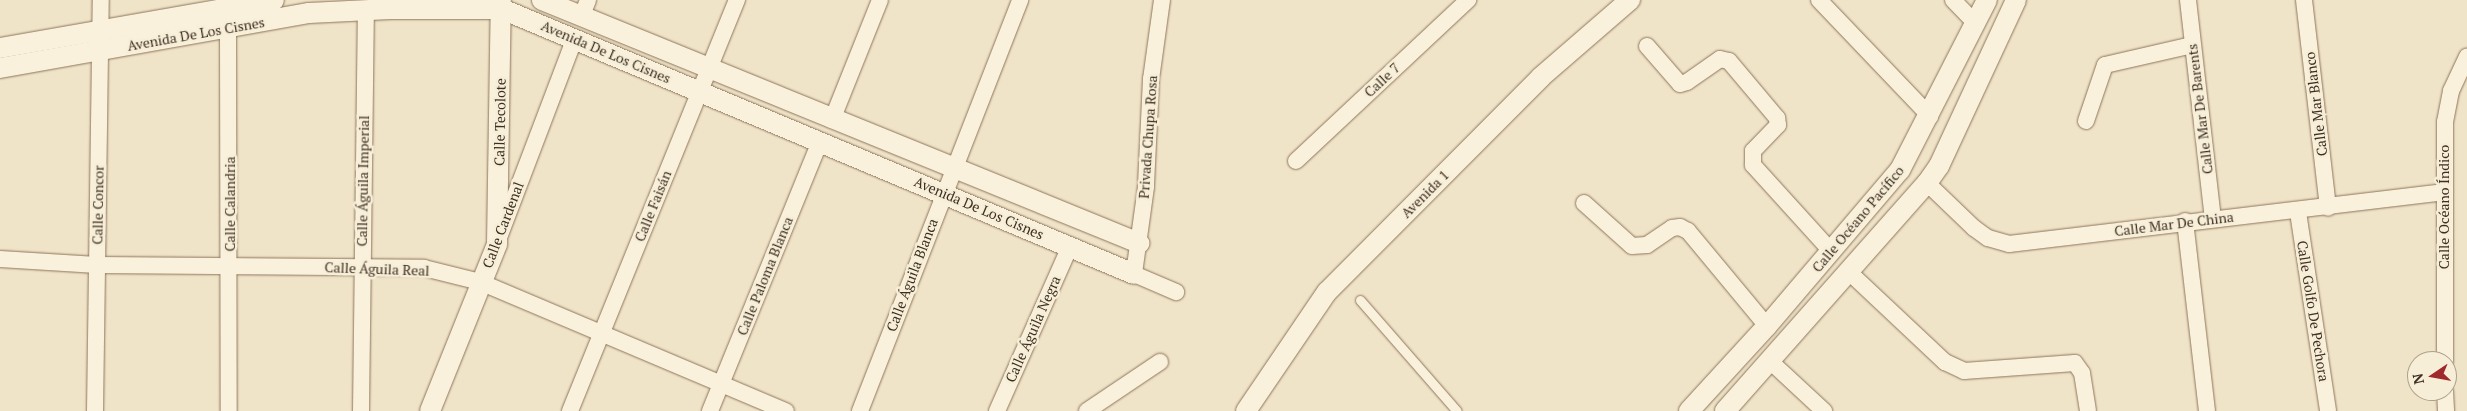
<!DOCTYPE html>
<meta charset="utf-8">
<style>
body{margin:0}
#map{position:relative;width:2467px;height:411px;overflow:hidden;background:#f0e4c8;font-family:"PT Serif",serif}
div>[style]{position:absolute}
.roads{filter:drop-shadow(0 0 1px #8d765c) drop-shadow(0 0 1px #8d765c)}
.service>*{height:9px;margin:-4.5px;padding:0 4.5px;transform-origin:4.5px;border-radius:4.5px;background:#faf1dc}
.minor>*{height:16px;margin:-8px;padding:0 8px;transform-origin:8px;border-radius:8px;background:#faf1dc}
.tertiary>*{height:20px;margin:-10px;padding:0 10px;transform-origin:10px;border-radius:10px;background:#faf1dc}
span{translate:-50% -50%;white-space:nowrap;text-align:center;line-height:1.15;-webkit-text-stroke:5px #f7eed8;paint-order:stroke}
.street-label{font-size:14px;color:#3d2e20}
.north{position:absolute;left:2407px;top:351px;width:50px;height:50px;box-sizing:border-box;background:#f7eed8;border:1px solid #ada18e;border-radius:50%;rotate:258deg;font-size:14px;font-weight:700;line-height:20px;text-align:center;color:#3d2e20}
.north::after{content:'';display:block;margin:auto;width:18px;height:22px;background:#9e2a2b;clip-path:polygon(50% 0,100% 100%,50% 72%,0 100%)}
</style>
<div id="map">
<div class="roads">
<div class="service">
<div style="left:1360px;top:300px;width:147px;rotate:48.9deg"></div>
</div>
<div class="minor">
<div style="left:1162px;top:0;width:80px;rotate:97.9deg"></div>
<div style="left:1151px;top:79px;width:108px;rotate:92.7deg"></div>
<div style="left:1146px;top:187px;width:88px;rotate:97.9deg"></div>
<div style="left:1134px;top:274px;width:46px;rotate:23.2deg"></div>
<div style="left:1819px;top:0;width:161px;rotate:46.3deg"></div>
<div style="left:1953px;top:0;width:33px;rotate:46deg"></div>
<div style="left:2188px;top:0;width:219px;rotate:83.5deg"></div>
<div style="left:2304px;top:0;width:209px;rotate:83.4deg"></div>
<div style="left:582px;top:15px;width:16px;rotate:-68deg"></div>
<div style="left:222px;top:18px;width:12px;rotate:59deg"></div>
<div style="left:228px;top:28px;width:383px;rotate:89.9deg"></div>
<div style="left:1647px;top:46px;width:50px;rotate:49deg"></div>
<div style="left:1680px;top:84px;width:7px;rotate:-16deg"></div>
<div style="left:1687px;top:82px;width:40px;rotate:-34.9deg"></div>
<div style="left:1720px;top:59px;width:9px;rotate:13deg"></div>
<div style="left:1729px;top:61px;width:75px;rotate:49.9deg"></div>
<div style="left:1777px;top:118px;width:7px;rotate:82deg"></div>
<div style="left:1778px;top:125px;width:36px;rotate:134deg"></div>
<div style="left:1753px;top:151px;width:14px;rotate:90deg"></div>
<div style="left:1753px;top:165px;width:116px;rotate:47.8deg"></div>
<div style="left:832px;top:120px;width:129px;rotate:-68.2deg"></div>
<div style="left:2086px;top:121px;width:59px;rotate:-71.3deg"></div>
<div style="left:2105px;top:65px;width:89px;rotate:-12.9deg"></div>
<div style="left:1296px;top:161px;width:236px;rotate:-43.1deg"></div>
<div style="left:1927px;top:183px;width:65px;rotate:43.8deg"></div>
<div style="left:1974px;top:228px;width:17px;rotate:36deg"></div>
<div style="left:1988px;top:238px;width:22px;rotate:16deg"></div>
<div style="left:2009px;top:244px;width:437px;rotate:-6.8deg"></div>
<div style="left:1584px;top:203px;width:64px;rotate:41.9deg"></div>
<div style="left:1632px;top:246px;width:15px;rotate:-4deg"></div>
<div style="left:1647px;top:245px;width:30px;rotate:-34deg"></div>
<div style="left:1672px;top:228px;width:8px;rotate:-7deg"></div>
<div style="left:1680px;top:227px;width:9px;rotate:27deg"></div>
<div style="left:1688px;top:231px;width:124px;rotate:50.3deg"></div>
<div style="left:2298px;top:212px;width:201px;rotate:81.4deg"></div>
<div style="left:2185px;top:221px;width:191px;rotate:83.4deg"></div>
<div style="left:500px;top:235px;width:211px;rotate:-69.2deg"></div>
<div style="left:0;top:259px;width:97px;rotate:3.5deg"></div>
<div style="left:97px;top:265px;width:327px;rotate:0.5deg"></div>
<div style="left:424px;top:268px;width:58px;rotate:14deg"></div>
<div style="left:480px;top:282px;width:332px;rotate:22.9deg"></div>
<div style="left:1849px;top:272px;width:132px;rotate:43.2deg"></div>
<div style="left:1945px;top:362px;width:21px;rotate:25deg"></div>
<div style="left:1964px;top:371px;width:111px;rotate:-4.1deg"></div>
<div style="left:2075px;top:363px;width:12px;rotate:55deg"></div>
<div style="left:2082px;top:373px;width:38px;rotate:81deg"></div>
<div style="left:1770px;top:361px;width:74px;rotate:42.8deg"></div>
<div style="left:2445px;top:361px;width:239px;rotate:-90deg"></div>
<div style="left:2445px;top:122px;width:32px;rotate:-79deg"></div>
<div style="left:2451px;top:91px;width:38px;rotate:-65deg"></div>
<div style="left:2445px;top:391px;width:20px;rotate:87deg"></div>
<div style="left:95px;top:411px;width:411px;rotate:-89.2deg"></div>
<div style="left:361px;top:411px;width:401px;rotate:-89.3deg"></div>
<div style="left:570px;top:411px;width:444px;rotate:-67.9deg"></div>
<div style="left:710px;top:411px;width:291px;rotate:-67.8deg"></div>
<div style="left:860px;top:411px;width:441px;rotate:-68.7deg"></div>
<div style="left:997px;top:411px;width:180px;rotate:-66.1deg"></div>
<div style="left:1087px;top:411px;width:88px;rotate:-33.9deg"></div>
</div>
<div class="tertiary">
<div style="left:542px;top:0;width:645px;rotate:22.15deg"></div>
<div style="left:0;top:48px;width:278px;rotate:-9.9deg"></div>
<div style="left:0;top:68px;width:314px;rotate:-10.1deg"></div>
<div style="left:309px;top:13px;width:81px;rotate:-2.8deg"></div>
<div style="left:390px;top:9px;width:112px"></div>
<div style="left:502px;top:9px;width:685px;rotate:22.75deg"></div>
<div style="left:430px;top:411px;width:180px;rotate:-68.1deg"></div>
<div style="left:497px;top:244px;width:244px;rotate:-89.1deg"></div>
<div style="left:1246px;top:411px;width:144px;rotate:-55.8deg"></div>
<div style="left:1327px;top:292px;width:303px;rotate:-45.1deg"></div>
<div style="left:1541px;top:77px;width:118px;rotate:-40.9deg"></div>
<div style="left:1689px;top:411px;width:115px;rotate:-47.5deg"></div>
<div style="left:1767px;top:326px;width:205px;rotate:-49.6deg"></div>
<div style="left:1900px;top:170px;width:191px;rotate:-62.9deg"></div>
<div style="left:1725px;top:411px;width:305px;rotate:-48.5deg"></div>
<div style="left:1927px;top:183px;width:21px;rotate:-55deg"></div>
<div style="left:1939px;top:166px;width:183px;rotate:-65.1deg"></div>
</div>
</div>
<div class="street-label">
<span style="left:196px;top:34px;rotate:-10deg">Avenida De Los Cisnes</span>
<span style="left:606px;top:52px;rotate:23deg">Avenida De Los Cisnes</span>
<span style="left:1382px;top:80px;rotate:-43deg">Calle 7</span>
<span style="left:2316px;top:104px;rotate:-97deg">Calle Mar Blanco</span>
<span style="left:2200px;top:109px;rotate:-97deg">Calle Mar De Barents</span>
<span style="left:500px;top:122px;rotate:-89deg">Calle Tecolote</span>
<span style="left:1148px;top:137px;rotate:-86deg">Privada Chupa Rosa</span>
<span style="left:363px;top:181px;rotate:-89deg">Calle Águila Imperial</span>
<span style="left:1425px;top:194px;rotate:-45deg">Avenida 1</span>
<span style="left:230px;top:204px;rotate:-90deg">Calle Calandria</span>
<span style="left:98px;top:205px;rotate:-89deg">Calle Concor</span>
<span style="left:653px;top:206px;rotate:-68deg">Calle Faisán</span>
<span style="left:2444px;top:207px;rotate:-90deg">Calle Océano Índico</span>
<span style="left:979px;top:208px;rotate:23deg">Avenida De Los Cisnes</span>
<span style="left:1858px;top:219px;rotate:-50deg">Calle Océano Pacífico</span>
<span style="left:2174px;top:224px;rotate:-7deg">Calle Mar De China</span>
<span style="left:503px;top:225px;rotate:-69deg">Calle Cardenal</span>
<span style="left:377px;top:269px;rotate:2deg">Calle Águila Real</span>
<span style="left:912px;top:275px;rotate:-69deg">Calle Águila Blanca</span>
<span style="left:765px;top:276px;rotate:-68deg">Calle Paloma Blanca</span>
<span style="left:2313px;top:311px;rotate:81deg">Calle Golfo De Pechora</span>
<span style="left:1033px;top:329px;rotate:-66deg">Calle Águila Negra</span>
</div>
<div class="north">N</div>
</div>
